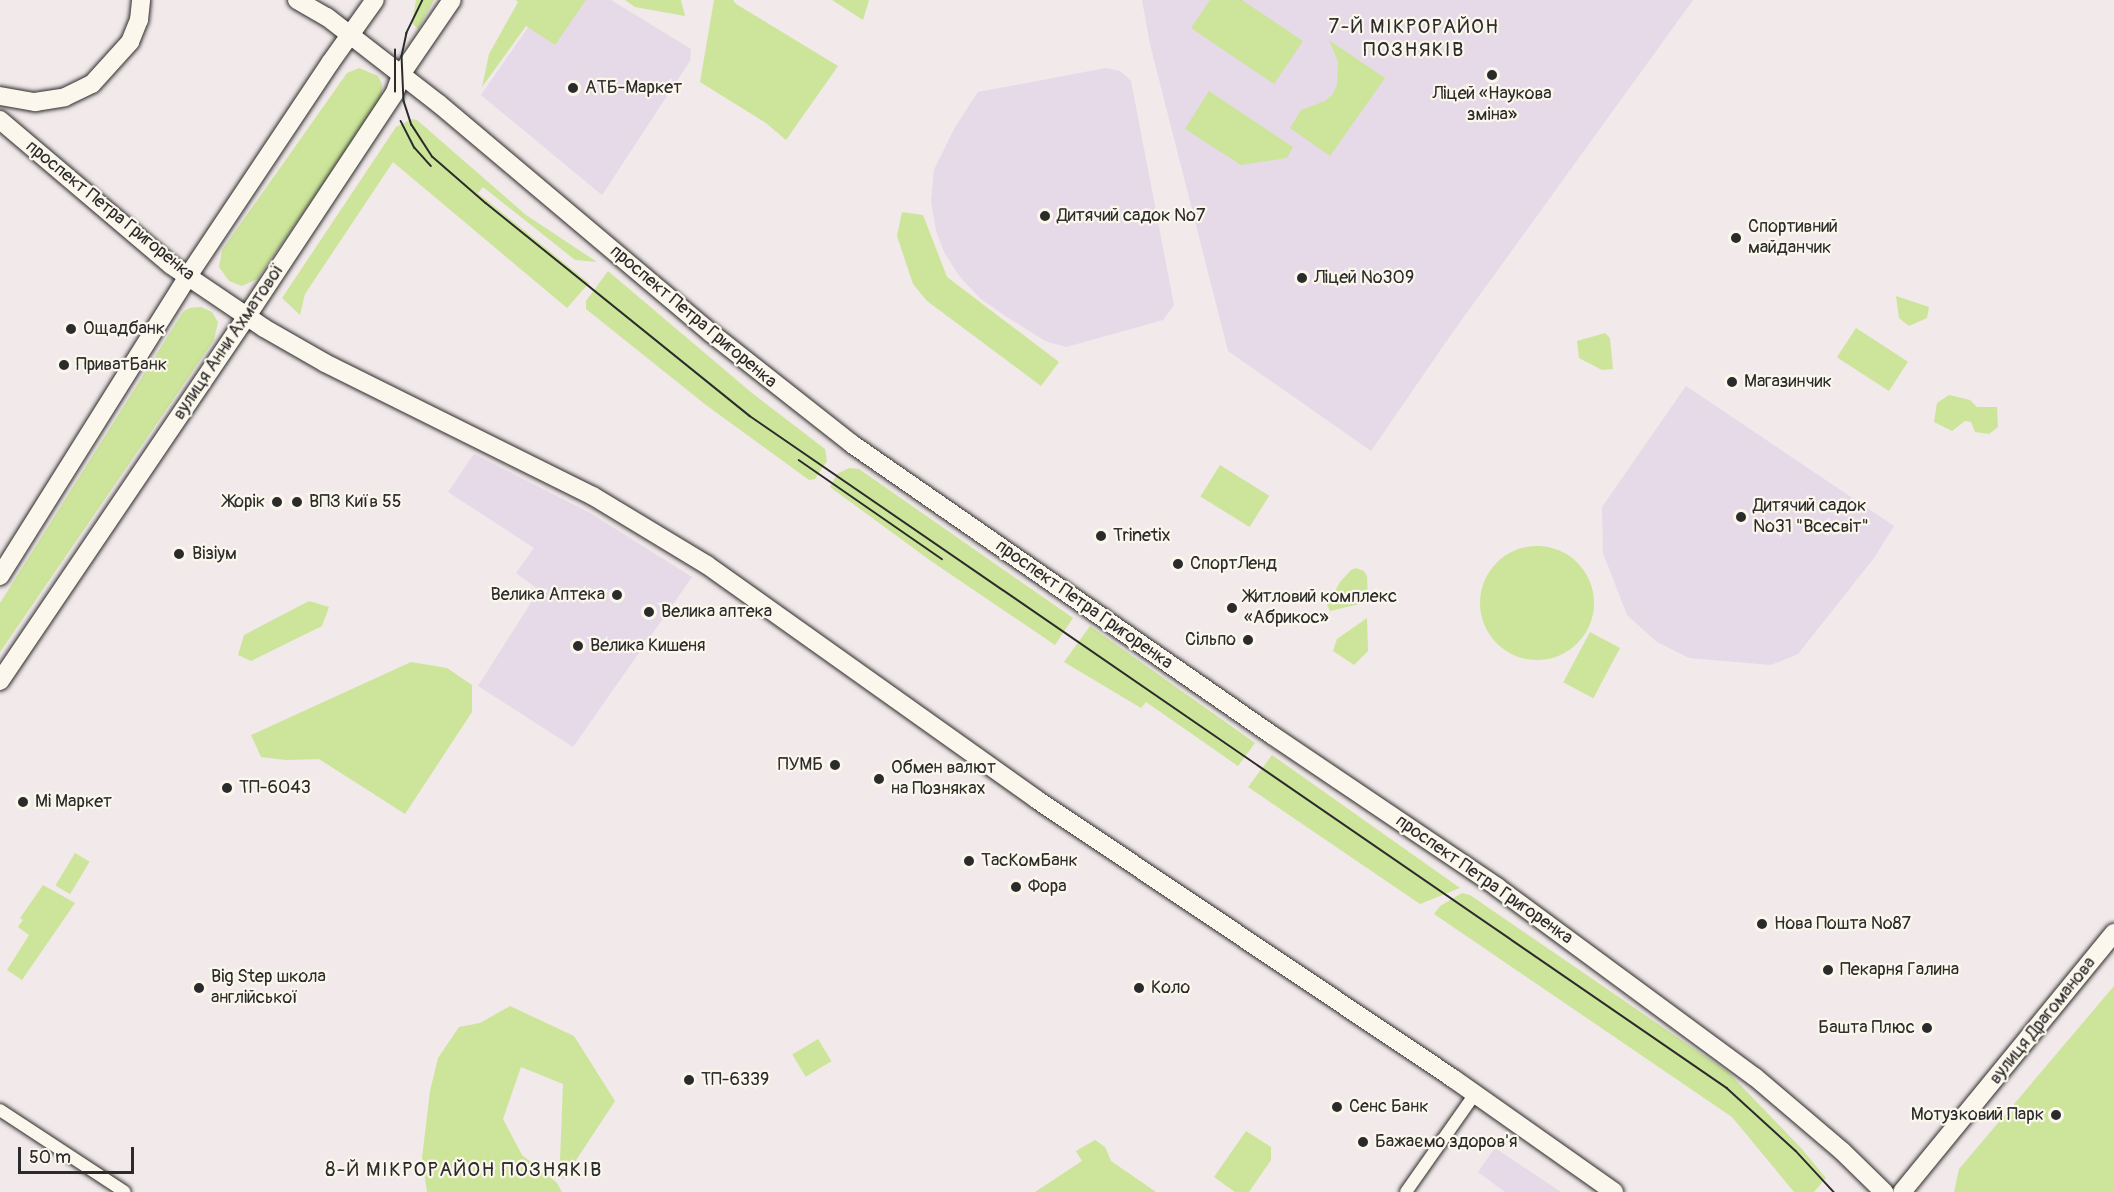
<!DOCTYPE html>
<meta charset="utf-8">
<style>
body{margin:0}
#map{position:relative;width:2114px;height:1192px;overflow:hidden;background:#f1e9ea;font-family:Pangolin,sans-serif}
div>[style]{position:absolute}
.built>*{inset:0;background:#e6d9e8}
.green>*{inset:0;background:#cde59a;transform-origin:0 0}
.round{border-radius:50%}
.roads{filter:drop-shadow(0 0 2px #2b2b2b) drop-shadow(0 0 2px #2b2b2b)}
.street>*{height:12px;margin:-6px;padding:0 6px;transform-origin:6px;border-radius:6px;background:#fbf7ec}
.secondary>*{height:18px;margin:-9px;padding:0 9px;transform-origin:9px;border-radius:9px;background:#fbf7ec}
.tram>*{height:1.5px;margin:-0.75px;padding:0 0.75px;transform-origin:0.75px;border-radius:0.75px;background:#2b2b2b}
.dots>*{width:16px;height:16px;translate:-50% -50%;box-sizing:border-box;border:3px solid #fbf7ec;border-radius:50%}
span{translate:-50% -50%;white-space:nowrap;text-align:center;line-height:1.15;-webkit-text-stroke:4.5px #fbf7ec;paint-order:stroke}
.poi-label{font-size:18px;color:#2b2b2b}
.left{translate:0 -50%;text-align:left}
.right{translate:-100% -50%;text-align:right}
.street-label{font-size:18px;color:#2b2b2b}
.neighbourhood-label{font-size:20px;color:#2b2b2b;letter-spacing:1.5px}
.scale{position:absolute;left:18px;top:1147px;width:116px;height:27px;box-sizing:border-box;border:3px solid #2b2b2b;border-top:0;padding-left:8px;font-size:18px;line-height:21px;white-space:nowrap;color:#2b2b2b;-webkit-text-stroke:4px #fbf7ec;paint-order:stroke}
</style>
<div id="map">
<div class="built">
<div style="clip-path:polygon(547px 0,611px 0,691px 49px,690px 61px,602px 195px,481px 95px)"></div>
<div style="clip-path:polygon(1142px 0,1693px 0,1450px 336px,1371px 451px,1228px 351px,1150px 44px)"></div>
<div style="clip-path:polygon(1106px 68px,1120px 71px,1131px 81px,1174px 305px,1163px 320px,1066px 347px,1045px 341px,1004px 315px,981px 299px,960px 277px,945px 254px,936px 231px,931px 201px,934px 170px,955px 127px,978px 92px)"></div>
<div style="clip-path:polygon(1686px 386px,1894px 526px,1874px 558px,1798px 654px,1771px 665px,1689px 658px,1657px 642px,1627px 615px,1603px 553px,1602px 507px)"></div>
<div style="clip-path:polygon(474px 454px,590px 513px,692px 577px,573px 747px,478px 686px,539px 590px,516px 573px,534px 548px,448px 492px)"></div>
<div style="clip-path:polygon(1495px 1148px,1561px 1192px,1505px 1192px,1478px 1172px)"></div>
</div>
<div class="green">
<div style="clip-path:polygon(416px 0,434px 0,418px 29px,412px 23px)"></div>
<div style="clip-path:polygon(516px 0,586px 0,555px 45px,526px 26px,482px 87px,489px 54px,518px 2px)"></div>
<div style="clip-path:polygon(625px 0,681px 0,685px 16px,635px 7px)"></div>
<div style="clip-path:polygon(714px 0,733px 0,736px 4px,838px 66px,786px 140px,766px 123px,700px 82px)"></div>
<div style="clip-path:polygon(832px 0,869px 0,863px 20px)"></div>
<div style="clip-path:polygon(1210px 0,1242px 0,1303px 41px,1274px 84px,1191px 28px)"></div>
<div style="clip-path:polygon(1329px 40px,1385px 78px,1330px 156px,1290px 128px,1301px 110px,1325px 101px,1333px 94px,1337px 85px,1338px 62px)"></div>
<div style="clip-path:polygon(359px 68px,378px 76px,382px 84px,382px 93px,377px 106px,257px 279px,242px 286px,229px 281px,219px 267px,222px 250px,347px 73px)"></div>
<div style="clip-path:polygon(1209px 91px,1293px 147px,1287px 158px,1241px 165px,1185px 129px)"></div>
<div style="clip-path:polygon(412px 119px,417px 120px,526px 215px,597px 262px,575px 260px,483px 187px,478px 193px,589px 283px,567px 308px,393px 162px,305px 294px,300px 315px,282px 298px,396px 127px)"></div>
<div style="clip-path:polygon(902px 212px,923px 215px,947px 277px,1059px 362px,1041px 386px,927px 301px,913px 284px,897px 236px)"></div>
<div style="clip-path:polygon(608px 271px,752px 393px,825px 449px,827px 461px,815px 479px,809px 480px,706px 405px,586px 309px,586px 301px)"></div>
<div style="clip-path:polygon(1896px 296px,1929px 307px,1927px 318px,1909px 326px,1899px 318px)"></div>
<div style="clip-path:polygon(201px 307px,212px 312px,218px 322px,214px 340px,0 652px,0 603px,183px 312px,189px 308px)"></div>
<div style="left:1856px;top:328px;width:62px;height:35px;rotate:33deg"></div>
<div style="clip-path:polygon(1605px 333px,1610px 338px,1613px 369px,1602px 370px,1579px 358px,1577px 341px)"></div>
<div style="clip-path:polygon(1949px 395px,1970px 400px,1977px 407px,1997px 407px,1998px 427px,1989px 434px,1975px 432px,1971px 422px,1965px 421px,1952px 431px,1934px 422px,1937px 403px)"></div>
<div style="left:1220px;top:465px;width:58px;height:37px;rotate:32deg"></div>
<div style="clip-path:polygon(849px 468px,859px 469px,1073px 618px,1055px 645px,931px 561px,830px 487px,837px 474px)"></div>
<div class="round" style="left:1480px;top:546px;width:114px;height:114px"></div>
<div style="clip-path:polygon(1356px 568px,1364px 571px,1367px 576px,1368px 602px,1330px 611px,1327px 605px,1340px 582px,1351px 570px)"></div>
<div style="clip-path:polygon(309px 601px,329px 607px,322px 626px,251px 661px,238px 655px,244px 635px)"></div>
<div style="clip-path:polygon(1367px 618px,1368px 651px,1354px 665px,1333px 651px,1337px 639px)"></div>
<div style="clip-path:polygon(1090px 626px,1255px 743px,1238px 766px,1146px 702px,1141px 708px,1064px 662px)"></div>
<div style="left:1590px;top:632px;width:34px;height:57px;rotate:28deg"></div>
<div style="clip-path:polygon(411px 662px,447px 668px,472px 685px,472px 712px,405px 814px,319px 759px,286px 760px,261px 757px,251px 735px)"></div>
<div style="clip-path:polygon(1272px 755px,1371px 825px,1460px 888px,1420px 904px,1248px 787px)"></div>
<div style="left:75px;top:853px;width:17px;height:38px;rotate:31deg"></div>
<div style="clip-path:polygon(43px 885px,75px 903px,22px 980px,7px 970px,29px 935px,18px 927px,23px 920px,20px 918px)"></div>
<div style="clip-path:polygon(1462px 893px,1470px 895px,1728px 1072px,1801px 1148px,1826px 1178px,1814px 1192px,1794px 1192px,1732px 1117px,1434px 914px,1440px 906px)"></div>
<div style="clip-path:polygon(2114px 986px,2114px 1192px,1954px 1192px,1959px 1169px)"></div>
<div style="clip-path:polygon(510px 1006px,574px 1036px,615px 1101px,563px 1180px,560px 1160px,563px 1084px,521px 1067px,503px 1119px,522px 1155px,557px 1183px,562px 1192px,427px 1192px,422px 1158px,430px 1091px,438px 1058px,459px 1027px,480px 1023px)"></div>
<div style="left:818px;top:1039px;width:26px;height:30px;rotate:59deg"></div>
<div style="clip-path:polygon(1246px 1131px,1271px 1147px,1271px 1160px,1249px 1192px,1235px 1192px,1214px 1177px)"></div>
<div style="clip-path:polygon(1095px 1140px,1105px 1147px,1111px 1161px,1156px 1192px,1035px 1192px,1082px 1161px,1076px 1151px)"></div>
</div>
<div class="roads">
<div class="street">
<div style="left:0;top:1110px;width:149px;rotate:33.3deg"></div>
<div style="left:1406px;top:1192px;width:120px;rotate:-54.9deg"></div>
</div>
<div class="secondary">
<div style="left:297px;top:0;width:34px;rotate:30deg"></div>
<div style="left:327px;top:17px;width:142px;rotate:37.8deg"></div>
<div style="left:439px;top:104px;width:356px;rotate:40.1deg"></div>
<div style="left:711px;top:333px;width:179px;rotate:38.2deg"></div>
<div style="left:852px;top:444px;width:511px;rotate:34.72deg"></div>
<div style="left:1272px;top:735px;width:272px;rotate:34deg"></div>
<div style="left:1497px;top:887px;width:320px;rotate:36.4deg"></div>
<div style="left:1755px;top:1077px;width:114px;rotate:40.4deg"></div>
<div style="left:1842px;top:1151px;width:59px;rotate:44.3deg"></div>
<div style="left:0;top:96px;width:36px;rotate:10deg"></div>
<div style="left:35px;top:102px;width:30px;rotate:-9deg"></div>
<div style="left:65px;top:97px;width:30px;rotate:-26deg"></div>
<div style="left:92px;top:84px;width:57px;rotate:-47.9deg"></div>
<div style="left:130px;top:42px;width:24px;rotate:-68deg"></div>
<div style="left:139px;top:20px;width:20px;rotate:-84deg"></div>
<div style="left:0;top:120px;width:224px;rotate:40.3deg"></div>
<div style="left:171px;top:265px;width:112px;rotate:34.1deg"></div>
<div style="left:264px;top:328px;width:70px;rotate:29.8deg"></div>
<div style="left:325px;top:363px;width:299px;rotate:26.4deg"></div>
<div style="left:593px;top:496px;width:133px;rotate:31.2deg"></div>
<div style="left:707px;top:565px;width:404px;rotate:35.4deg"></div>
<div style="left:1036px;top:799px;width:503px;rotate:33.82deg"></div>
<div style="left:1454px;top:1079px;width:196px;rotate:35.2deg"></div>
<div style="left:0;top:576px;width:354px;rotate:-57.9deg"></div>
<div style="left:188px;top:276px;width:256px;rotate:-56.3deg"></div>
<div style="left:330px;top:63px;width:77px;rotate:-54.5deg"></div>
<div style="left:0;top:681px;width:441px;rotate:-55.9deg"></div>
<div style="left:247px;top:316px;width:268px;rotate:-56.5deg"></div>
<div style="left:395px;top:92px;width:20px;rotate:-70deg"></div>
<div style="left:402px;top:73px;width:88px;rotate:-55.6deg"></div>
<div style="left:1902px;top:1192px;width:335px;rotate:-50.7deg"></div>
</div>
</div>
<div class="tram">
<div style="left:423px;top:0;width:37px;rotate:116deg"></div>
<div style="left:407px;top:33px;width:24px;rotate:102deg"></div>
<div style="left:402px;top:56px;width:45px;rotate:87.5deg"></div>
<div style="left:404px;top:101px;width:25px;rotate:72deg"></div>
<div style="left:412px;top:125px;width:38px;rotate:57deg"></div>
<div style="left:433px;top:157px;width:70px;rotate:41deg"></div>
<div style="left:486px;top:203px;width:339px;rotate:38.9deg"></div>
<div style="left:750px;top:416px;width:1186px;rotate:34.52deg"></div>
<div style="left:1727px;top:1088px;width:93px;rotate:42.4deg"></div>
<div style="left:1796px;top:1151px;width:56px;rotate:47.2deg"></div>
<div style="left:395px;top:92px;width:42px;rotate:-90deg"></div>
<div style="left:401px;top:121px;width:30px;rotate:63deg"></div>
<div style="left:415px;top:148px;width:24px;rotate:48deg"></div>
<div style="left:799px;top:460px;width:174px;rotate:34.7deg"></div>
</div>
<div class="dots">
<div style="left:1492px;top:75px;background:#2b2b2b"></div>
<div style="left:573px;top:88px;background:#2b2b2b"></div>
<div style="left:1045px;top:216px;background:#2b2b2b"></div>
<div style="left:1736px;top:238px;background:#2b2b2b"></div>
<div style="left:1302px;top:278px;background:#2b2b2b"></div>
<div style="left:71px;top:329px;background:#2b2b2b"></div>
<div style="left:64px;top:365px;background:#2b2b2b"></div>
<div style="left:1732px;top:382px;background:#2b2b2b"></div>
<div style="left:277px;top:502px;background:#2b2b2b"></div>
<div style="left:297px;top:502px;background:#2b2b2b"></div>
<div style="left:1741px;top:517px;background:#2b2b2b"></div>
<div style="left:1101px;top:536px;background:#2b2b2b"></div>
<div style="left:179px;top:554px;background:#2b2b2b"></div>
<div style="left:1178px;top:564px;background:#2b2b2b"></div>
<div style="left:617px;top:595px;background:#2b2b2b"></div>
<div style="left:1232px;top:608px;background:#2b2b2b"></div>
<div style="left:649px;top:612px;background:#2b2b2b"></div>
<div style="left:1248px;top:640px;background:#2b2b2b"></div>
<div style="left:578px;top:646px;background:#2b2b2b"></div>
<div style="left:835px;top:765px;background:#2b2b2b"></div>
<div style="left:879px;top:779px;background:#2b2b2b"></div>
<div style="left:227px;top:788px;background:#2b2b2b"></div>
<div style="left:23px;top:802px;background:#2b2b2b"></div>
<div style="left:969px;top:861px;background:#2b2b2b"></div>
<div style="left:1016px;top:887px;background:#2b2b2b"></div>
<div style="left:1762px;top:924px;background:#2b2b2b"></div>
<div style="left:1828px;top:970px;background:#2b2b2b"></div>
<div style="left:199px;top:988px;background:#2b2b2b"></div>
<div style="left:1139px;top:988px;background:#2b2b2b"></div>
<div style="left:1927px;top:1028px;background:#2b2b2b"></div>
<div style="left:689px;top:1080px;background:#2b2b2b"></div>
<div style="left:1337px;top:1107px;background:#2b2b2b"></div>
<div style="left:2056px;top:1115px;background:#2b2b2b"></div>
<div style="left:1363px;top:1142px;background:#2b2b2b"></div>
</div>
<div class="poi-label">
<span class="left" style="left:585px;top:88px">АТБ-Маркет</span>
<span style="left:1492px;top:105px">Ліцей «Наукова<br>зміна»</span>
<span class="left" style="left:1057px;top:216px">Дитячий садок №7</span>
<span class="left" style="left:1748px;top:238px">Спортивний<br>майданчик</span>
<span class="left" style="left:1314px;top:278px">Ліцей №309</span>
<span class="left" style="left:83px;top:329px">Ощадбанк</span>
<span class="left" style="left:76px;top:365px">ПриватБанк</span>
<span class="left" style="left:1744px;top:382px">Магазинчик</span>
<span class="right" style="left:265px;top:502px">Жорік</span>
<span class="left" style="left:309px;top:502px">ВПЗ Київ 55</span>
<span class="left" style="left:1753px;top:517px">Дитячий садок<br>№31 "Всесвіт"</span>
<span class="left" style="left:1113px;top:536px">Trinetix</span>
<span class="left" style="left:192px;top:554px">Візіум</span>
<span class="left" style="left:1190px;top:564px">СпортЛенд</span>
<span class="right" style="left:605px;top:595px">Велика Аптека</span>
<span class="left" style="left:1244px;top:608px">Житловий комплекс<br>«Абрикос»</span>
<span class="left" style="left:661px;top:612px">Велика аптека</span>
<span class="right" style="left:1236px;top:640px">Сільпо</span>
<span class="left" style="left:590px;top:646px">Велика Кишеня</span>
<span class="right" style="left:823px;top:765px">ПУМБ</span>
<span class="left" style="left:891px;top:779px">Обмен валют<br>на Позняках</span>
<span class="left" style="left:239px;top:788px">ТП-6043</span>
<span class="left" style="left:35px;top:802px">Мі Маркет</span>
<span class="left" style="left:981px;top:861px">ТасКомБанк</span>
<span class="left" style="left:1028px;top:887px">Фора</span>
<span class="left" style="left:1774px;top:924px">Нова Пошта №87</span>
<span class="left" style="left:1840px;top:970px">Пекарня Галина</span>
<span class="left" style="left:211px;top:988px">Big Step школа<br>англiйськоï</span>
<span class="left" style="left:1151px;top:988px">Коло</span>
<span class="right" style="left:1915px;top:1028px">Башта Плюс</span>
<span class="left" style="left:701px;top:1080px">ТП-6339</span>
<span class="left" style="left:1349px;top:1107px">Сенс Банк</span>
<span class="right" style="left:2044px;top:1115px">Мотузковий Парк</span>
<span class="left" style="left:1375px;top:1142px">Бажаємо здоров'я</span>
</div>
<div class="street-label">
<span style="left:110px;top:211px;rotate:39deg">проспект Петра Григоренка</span>
<span style="left:693px;top:317px;rotate:40deg">проспект Петра Григоренка</span>
<span style="left:229px;top:342px;rotate:-56deg">вулиця Анни Ахматової</span>
<span style="left:1084px;top:605px;rotate:35deg">проспект Петра Григоренка</span>
<span style="left:1484px;top:880px;rotate:35deg">проспект Петра Григоренка</span>
<span style="left:2043px;top:1021px;rotate:-51deg">вулиця Драгоманова</span>
</div>
<div class="neighbourhood-label">
<span style="left:1414px;top:38px">7-Й МІКРОРАЙОН<br>ПОЗНЯКІВ</span>
<span style="left:464px;top:1169px">8-Й МІКРОРАЙОН ПОЗНЯКІВ</span>
</div>
<div class="scale">50 m</div>
</div>
